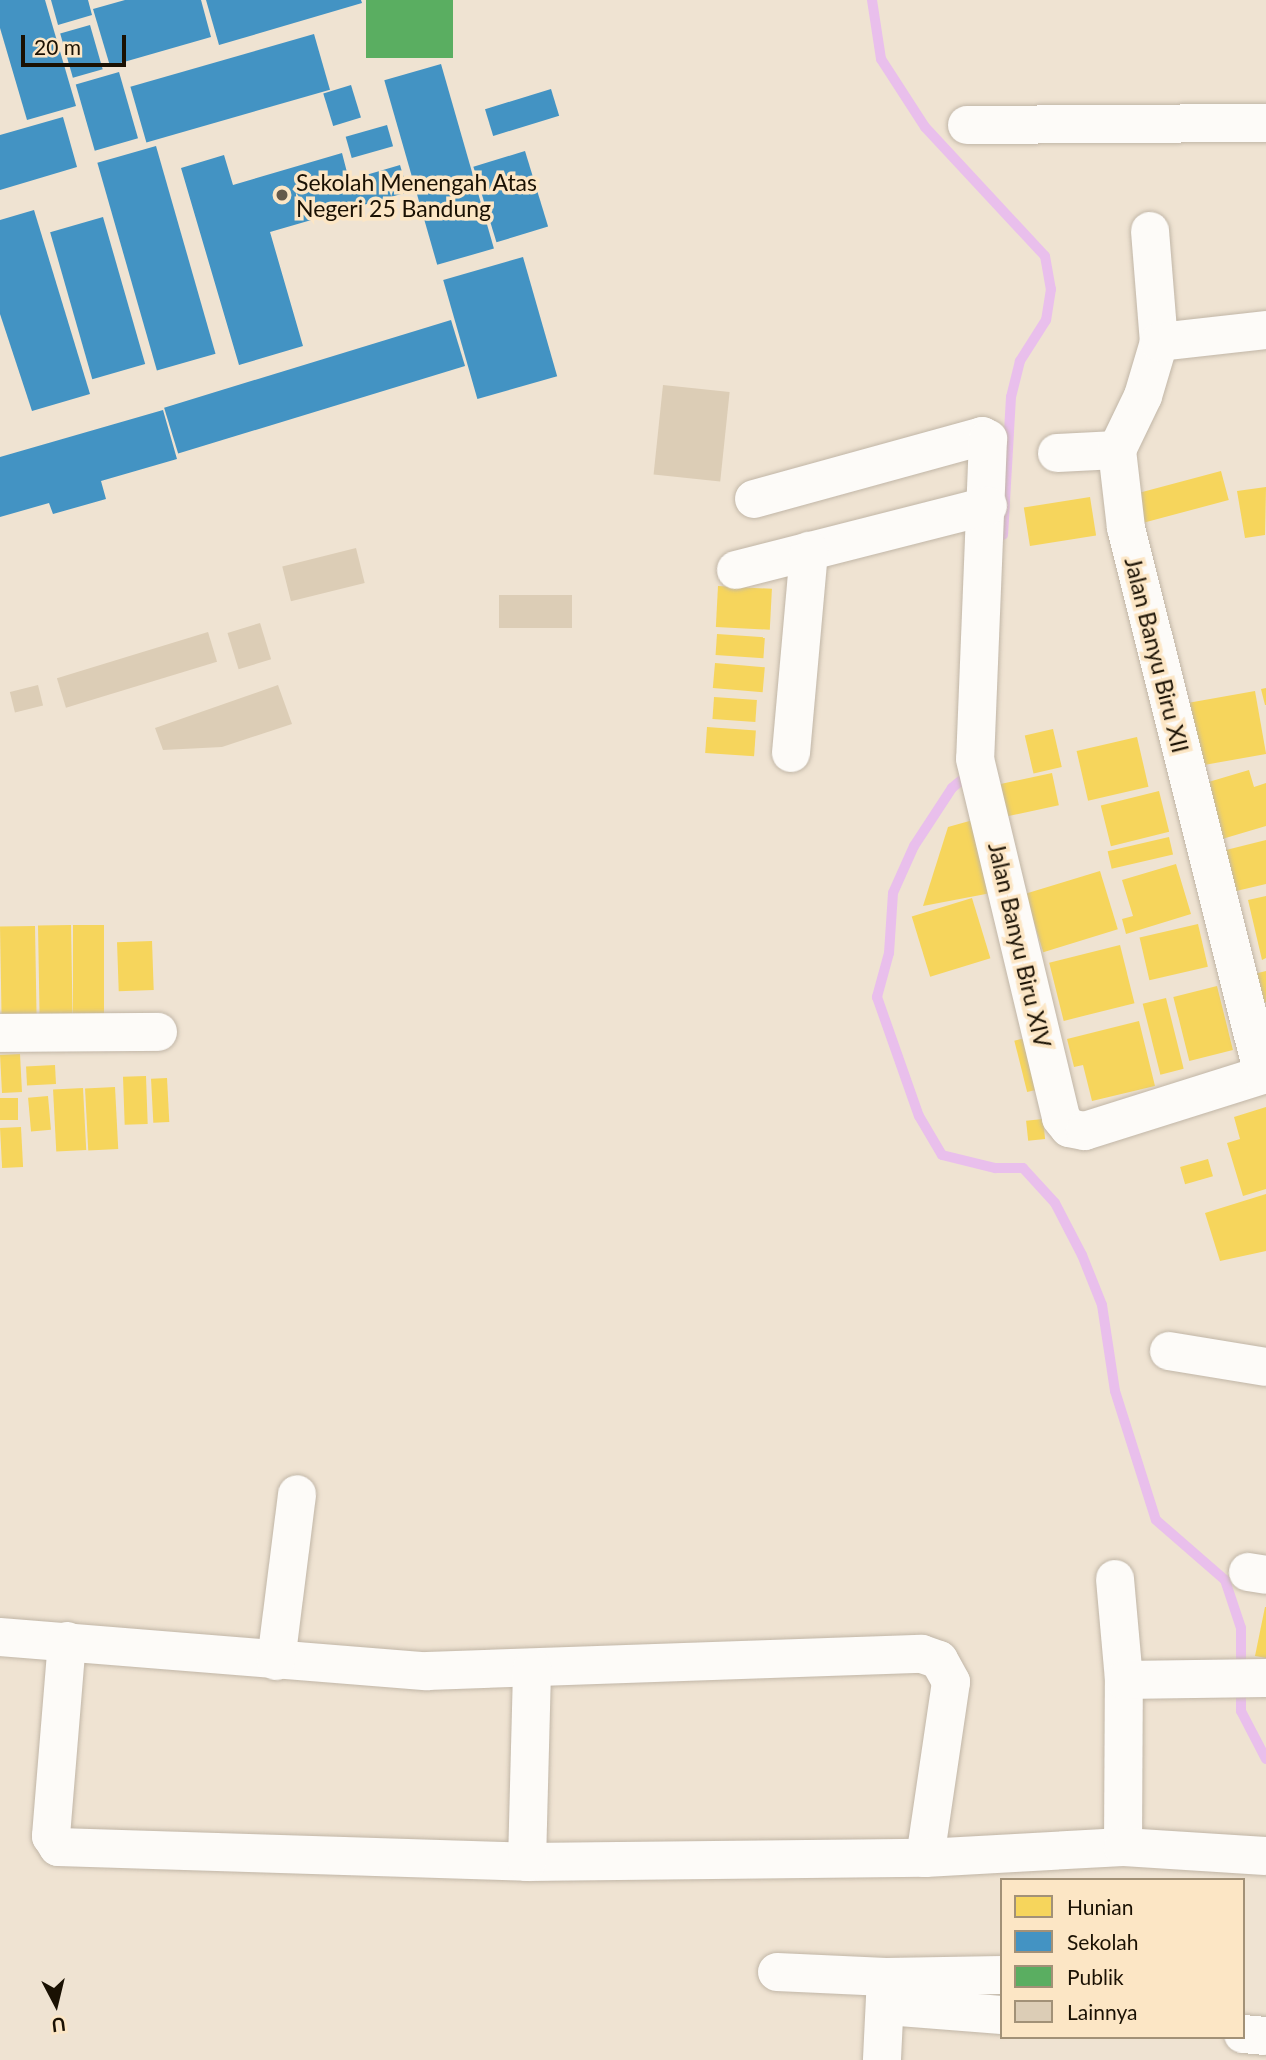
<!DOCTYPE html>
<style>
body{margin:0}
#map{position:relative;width:1266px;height:2060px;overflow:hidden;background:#efe3d2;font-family:Lato,sans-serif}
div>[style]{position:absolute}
.homes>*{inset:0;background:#f6d55c;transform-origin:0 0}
.schools>*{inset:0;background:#4393c3;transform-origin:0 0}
.public>*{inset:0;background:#5aae61;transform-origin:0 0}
.stream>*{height:10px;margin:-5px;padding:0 5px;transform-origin:5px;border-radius:5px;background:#e9bfec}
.building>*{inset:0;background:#dccdb6;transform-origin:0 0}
.roads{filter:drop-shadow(0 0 2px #c1b6a7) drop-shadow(0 0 2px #c1b6a7)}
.minor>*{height:38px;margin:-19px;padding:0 19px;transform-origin:19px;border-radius:19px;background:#fdfbf8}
.dots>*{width:19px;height:19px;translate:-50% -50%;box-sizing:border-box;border:4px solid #fce6c5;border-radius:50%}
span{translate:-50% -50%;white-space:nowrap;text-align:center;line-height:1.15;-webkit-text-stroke:7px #fce6c5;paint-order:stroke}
.poi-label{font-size:23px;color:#1a1103}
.left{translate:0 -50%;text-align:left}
.street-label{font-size:23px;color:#1a1103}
.legend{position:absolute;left:1000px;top:1878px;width:245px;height:161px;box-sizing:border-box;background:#fce6c5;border:2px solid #a29177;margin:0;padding:9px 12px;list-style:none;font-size:21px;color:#1a1103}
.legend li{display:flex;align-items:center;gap:14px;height:35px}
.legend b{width:35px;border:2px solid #a29177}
.north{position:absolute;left:21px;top:1969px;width:70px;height:70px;-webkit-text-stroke:5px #fce6c5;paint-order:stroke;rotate:173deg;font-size:19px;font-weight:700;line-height:28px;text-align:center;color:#1a1103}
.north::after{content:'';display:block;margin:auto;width:24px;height:32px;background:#1a1103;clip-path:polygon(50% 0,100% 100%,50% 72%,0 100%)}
.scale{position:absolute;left:21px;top:35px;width:105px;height:32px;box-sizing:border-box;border:4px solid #1a1103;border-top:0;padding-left:9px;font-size:21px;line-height:24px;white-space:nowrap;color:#1a1103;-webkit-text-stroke:5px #fce6c5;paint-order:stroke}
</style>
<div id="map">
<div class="homes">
<div style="left:1221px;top:471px;width:30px;height:98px;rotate:75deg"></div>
<div style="clip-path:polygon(1266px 487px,1265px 535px,1245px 538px,1237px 491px)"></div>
<div style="left:1090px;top:497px;width:39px;height:67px;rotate:81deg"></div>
<div style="left:718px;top:586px;width:54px;height:41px;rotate:3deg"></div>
<div style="left:717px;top:634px;width:48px;height:21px;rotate:4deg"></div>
<div style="left:715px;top:663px;width:50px;height:25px;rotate:5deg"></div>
<div style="clip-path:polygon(1266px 688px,1266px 705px,1265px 705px,1261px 689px)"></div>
<div style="left:1255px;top:691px;width:64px;height:70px;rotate:80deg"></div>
<div style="left:714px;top:697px;width:43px;height:22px;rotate:4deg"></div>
<div style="left:707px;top:727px;width:49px;height:26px;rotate:4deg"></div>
<div style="left:1053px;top:729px;width:39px;height:29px;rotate:77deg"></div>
<div style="left:1137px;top:737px;width:51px;height:62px;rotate:77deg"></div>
<div style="clip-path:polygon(1249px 770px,1254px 787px,1266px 783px,1266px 826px,1212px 842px,1195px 786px)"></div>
<div style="left:1052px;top:773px;width:33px;height:55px;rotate:78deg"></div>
<div style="left:1159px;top:791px;width:42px;height:60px;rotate:76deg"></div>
<div style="clip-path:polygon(973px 820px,991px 893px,923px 906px,948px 827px)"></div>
<div style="left:1169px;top:837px;width:18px;height:63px;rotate:77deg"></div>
<div style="clip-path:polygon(1266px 840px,1266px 884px,1232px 892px,1222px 851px)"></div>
<div style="clip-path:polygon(1176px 864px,1191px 914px,1126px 934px,1122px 919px,1133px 916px,1122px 880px)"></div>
<div style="left:1100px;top:871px;width:61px;height:78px;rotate:73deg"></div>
<div style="clip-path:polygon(1266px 896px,1266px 958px,1262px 960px,1248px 900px)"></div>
<div style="left:972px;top:898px;width:63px;height:63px;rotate:73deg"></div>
<div style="left:1198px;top:924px;width:44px;height:60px;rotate:77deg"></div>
<div style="left:71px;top:925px;width:101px;height:33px;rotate:89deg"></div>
<div style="left:104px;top:925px;width:102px;height:31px;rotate:90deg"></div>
<div style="left:35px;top:926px;width:102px;height:35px;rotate:89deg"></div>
<div style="left:152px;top:941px;width:49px;height:35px;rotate:88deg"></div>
<div style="left:1120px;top:945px;width:60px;height:73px;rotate:76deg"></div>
<div style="clip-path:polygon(1266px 971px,1266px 1002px,1261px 1003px,1254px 974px)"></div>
<div style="left:1217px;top:986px;width:66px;height:45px;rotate:76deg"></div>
<div style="left:1166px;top:998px;width:73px;height:24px;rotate:76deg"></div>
<div style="clip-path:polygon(1139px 1021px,1155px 1086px,1092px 1101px,1083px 1065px,1074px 1067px,1067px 1039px)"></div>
<div style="left:1025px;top:1038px;width:53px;height:11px;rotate:76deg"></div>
<div style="left:20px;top:1054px;width:38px;height:20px;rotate:87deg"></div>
<div style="left:55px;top:1065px;width:19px;height:29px;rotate:87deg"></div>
<div style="left:146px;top:1076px;width:48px;height:23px;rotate:88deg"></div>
<div style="left:167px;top:1078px;width:44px;height:16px;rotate:87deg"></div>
<div style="left:115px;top:1087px;width:62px;height:30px;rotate:87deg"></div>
<div style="left:83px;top:1088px;width:62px;height:30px;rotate:87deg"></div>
<div style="left:48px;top:1096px;width:34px;height:20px;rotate:85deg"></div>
<div style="left:0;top:1098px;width:18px;height:22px"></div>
<div style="clip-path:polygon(1266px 1107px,1266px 1189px,1243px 1196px,1227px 1143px,1240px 1139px,1234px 1117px)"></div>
<div style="left:1043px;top:1119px;width:20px;height:17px;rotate:84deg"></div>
<div style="left:21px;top:1127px;width:40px;height:21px;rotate:87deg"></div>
<div style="left:1208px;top:1159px;width:18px;height:29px;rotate:74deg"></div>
<div style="clip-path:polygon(1266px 1194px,1266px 1251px,1220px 1261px,1205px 1213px)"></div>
<div style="clip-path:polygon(1265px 1607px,1266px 1607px,1266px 1658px,1255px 1656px)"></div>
</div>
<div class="schools">
<div style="clip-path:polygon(0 0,45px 0,76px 106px,27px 120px,0 28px)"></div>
<div style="clip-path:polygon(51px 0,88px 0,92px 15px,58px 25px)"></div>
<div style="clip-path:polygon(125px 0,201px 0,211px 37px,110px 66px,93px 9px)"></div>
<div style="clip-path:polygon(206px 0,361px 0,362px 3px,219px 45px)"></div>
<div style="left:90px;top:25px;width:46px;height:31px;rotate:74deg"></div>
<div style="left:314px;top:34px;width:58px;height:191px;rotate:74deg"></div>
<div style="left:441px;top:64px;width:192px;height:59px;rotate:74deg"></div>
<div style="left:119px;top:72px;width:69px;height:45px;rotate:74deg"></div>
<div style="left:351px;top:85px;width:34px;height:29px;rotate:73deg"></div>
<div style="left:551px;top:89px;width:28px;height:69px;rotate:73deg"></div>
<div style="clip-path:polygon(63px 117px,77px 167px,0 190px,0 135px)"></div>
<div style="left:387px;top:125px;width:22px;height:43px;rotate:74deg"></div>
<div style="left:156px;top:146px;width:216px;height:61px;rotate:74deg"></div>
<div style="left:525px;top:151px;width:79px;height:54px;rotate:73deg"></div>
<div style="clip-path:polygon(342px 153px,349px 180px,400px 165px,408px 192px,270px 232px,303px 346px,239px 365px,181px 168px,224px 155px,233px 185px)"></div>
<div style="clip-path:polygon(34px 210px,90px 394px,32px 411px,0 314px,0 220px)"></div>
<div style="left:103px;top:217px;width:153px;height:55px;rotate:74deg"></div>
<div style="left:523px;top:257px;width:124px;height:83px;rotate:74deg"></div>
<div style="left:451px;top:320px;width:48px;height:300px;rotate:73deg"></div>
<div style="clip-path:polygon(163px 410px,177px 459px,101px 481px,106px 499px,53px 514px,49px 503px,0 517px,0 457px)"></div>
</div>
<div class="public">
<div style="left:366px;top:0;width:87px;height:58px"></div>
</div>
<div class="stream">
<div style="left:872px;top:0;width:60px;rotate:81.3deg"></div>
<div style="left:881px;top:59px;width:81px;rotate:57.1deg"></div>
<div style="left:925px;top:127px;width:176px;rotate:47.1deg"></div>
<div style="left:1045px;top:256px;width:34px;rotate:80deg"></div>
<div style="left:1051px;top:289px;width:31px;rotate:99deg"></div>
<div style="left:1046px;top:320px;width:49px;rotate:122.4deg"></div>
<div style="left:1020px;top:361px;width:37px;rotate:104deg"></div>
<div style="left:1011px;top:397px;width:138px;rotate:93.3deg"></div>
<div style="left:971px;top:772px;width:25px;rotate:140deg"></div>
<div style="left:952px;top:788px;width:69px;rotate:123.2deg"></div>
<div style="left:914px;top:846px;width:51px;rotate:114.1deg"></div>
<div style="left:893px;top:893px;width:60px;rotate:93.8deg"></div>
<div style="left:889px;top:953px;width:46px;rotate:105.3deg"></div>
<div style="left:877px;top:997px;width:126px;rotate:70.6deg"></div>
<div style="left:919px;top:1116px;width:45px;rotate:59.5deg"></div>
<div style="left:942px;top:1155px;width:55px;rotate:13.8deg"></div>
<div style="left:995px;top:1168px;width:28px"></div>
<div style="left:1023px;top:1168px;width:47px;rotate:47.6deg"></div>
<div style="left:1055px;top:1203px;width:59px;rotate:62.6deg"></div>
<div style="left:1082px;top:1255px;width:54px;rotate:68.2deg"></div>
<div style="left:1102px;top:1305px;width:87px;rotate:81.4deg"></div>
<div style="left:1115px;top:1391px;width:135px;rotate:72.4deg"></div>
<div style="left:1156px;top:1520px;width:91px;rotate:41deg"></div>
<div style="left:1225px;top:1580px;width:51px;rotate:71.6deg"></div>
<div style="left:1241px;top:1628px;width:83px;rotate:90deg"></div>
<div style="left:1241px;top:1711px;width:54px;rotate:62.5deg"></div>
</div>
<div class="building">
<div style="left:663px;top:385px;width:67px;height:90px;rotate:6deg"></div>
<div style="left:356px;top:548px;width:36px;height:76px;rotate:76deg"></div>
<div style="left:499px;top:595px;width:73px;height:33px"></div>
<div style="left:260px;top:623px;width:38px;height:34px;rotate:73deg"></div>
<div style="left:208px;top:632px;width:31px;height:158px;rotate:73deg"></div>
<div style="left:38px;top:685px;width:21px;height:29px;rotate:76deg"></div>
<div style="clip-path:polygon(278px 685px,292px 724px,222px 747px,163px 750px,155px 728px)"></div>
</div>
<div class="roads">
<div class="minor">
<div style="left:967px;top:125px;width:299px;rotate:-0.4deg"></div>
<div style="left:1150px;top:231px;width:111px;rotate:85.4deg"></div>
<div style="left:1057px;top:453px;width:60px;rotate:-2.9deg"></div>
<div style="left:754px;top:499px;width:237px;rotate:-15.4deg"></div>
<div style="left:982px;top:436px;width:7px;rotate:27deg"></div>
<div style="left:988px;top:439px;width:320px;rotate:92.3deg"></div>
<div style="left:975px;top:759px;width:369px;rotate:76.5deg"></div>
<div style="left:1061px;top:1118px;width:13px;rotate:51deg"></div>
<div style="left:1069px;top:1128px;width:16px;rotate:11deg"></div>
<div style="left:1085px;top:1131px;width:190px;rotate:-17.5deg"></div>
<div style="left:736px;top:570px;width:260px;rotate:-14.3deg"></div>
<div style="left:791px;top:753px;width:203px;rotate:-84.9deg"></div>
<div style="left:0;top:1033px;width:158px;rotate:-0.4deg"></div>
<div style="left:1263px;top:1075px;width:564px;rotate:-104.06deg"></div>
<div style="left:1126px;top:528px;width:79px;rotate:-96.6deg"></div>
<div style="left:1117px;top:450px;width:60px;rotate:-64.3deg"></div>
<div style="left:1143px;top:396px;width:56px;rotate:-73.5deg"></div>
<div style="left:1159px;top:342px;width:108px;rotate:-6.4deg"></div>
<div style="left:1169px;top:1351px;width:98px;rotate:9.4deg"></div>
<div style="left:1248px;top:1572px;width:18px;rotate:9deg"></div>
<div style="left:1115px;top:1579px;width:101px;rotate:84.9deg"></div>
<div style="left:0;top:1637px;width:428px;rotate:4.6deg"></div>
<div style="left:427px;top:1671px;width:495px;rotate:-2deg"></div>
<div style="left:922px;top:1654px;width:18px;rotate:19deg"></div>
<div style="left:939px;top:1660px;width:25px;rotate:61deg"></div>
<div style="left:951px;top:1682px;width:178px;rotate:98.4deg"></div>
<div style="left:67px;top:1641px;width:196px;rotate:94.7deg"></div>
<div style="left:51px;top:1836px;width:13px;rotate:58deg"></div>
<div style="left:58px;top:1847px;width:469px;rotate:1.8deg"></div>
<div style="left:527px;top:1862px;width:398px;rotate:-0.6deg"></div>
<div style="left:925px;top:1858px;width:198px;rotate:-3.2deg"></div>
<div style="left:1123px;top:1847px;width:167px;rotate:-89.7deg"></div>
<div style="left:1124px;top:1680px;width:142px;rotate:-0.8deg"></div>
<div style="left:276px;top:1661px;width:168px;rotate:-82.8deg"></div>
<div style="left:1123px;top:1847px;width:143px;rotate:3.6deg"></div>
<div style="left:527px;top:1862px;width:194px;rotate:-88.5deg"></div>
<div style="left:777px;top:1972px;width:109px;rotate:2.6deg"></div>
<div style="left:886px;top:1977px;width:83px;rotate:92.8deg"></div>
<div style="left:886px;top:1977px;width:116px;rotate:-1deg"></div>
<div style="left:887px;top:2006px;width:115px;rotate:4.5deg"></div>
<div style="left:1243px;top:2034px;width:23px;rotate:5deg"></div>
</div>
</div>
<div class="dots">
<div style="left:282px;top:195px;background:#655a4b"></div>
</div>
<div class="poi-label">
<span class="left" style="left:296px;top:195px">Sekolah Menengah Atas<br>Negeri 25 Bandung</span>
</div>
<div class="street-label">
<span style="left:1157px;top:655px;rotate:76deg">Jalan Banyu Biru XII</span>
<span style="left:1020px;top:945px;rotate:77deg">Jalan Banyu Biru XIV</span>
</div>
<ul class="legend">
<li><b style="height:19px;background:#f6d55c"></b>Hunian</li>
<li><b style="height:19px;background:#4393c3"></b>Sekolah</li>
<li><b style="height:19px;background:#5aae61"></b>Publik</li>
<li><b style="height:19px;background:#dccdb6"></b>Lainnya</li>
</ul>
<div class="north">U</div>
<div class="scale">20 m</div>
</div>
